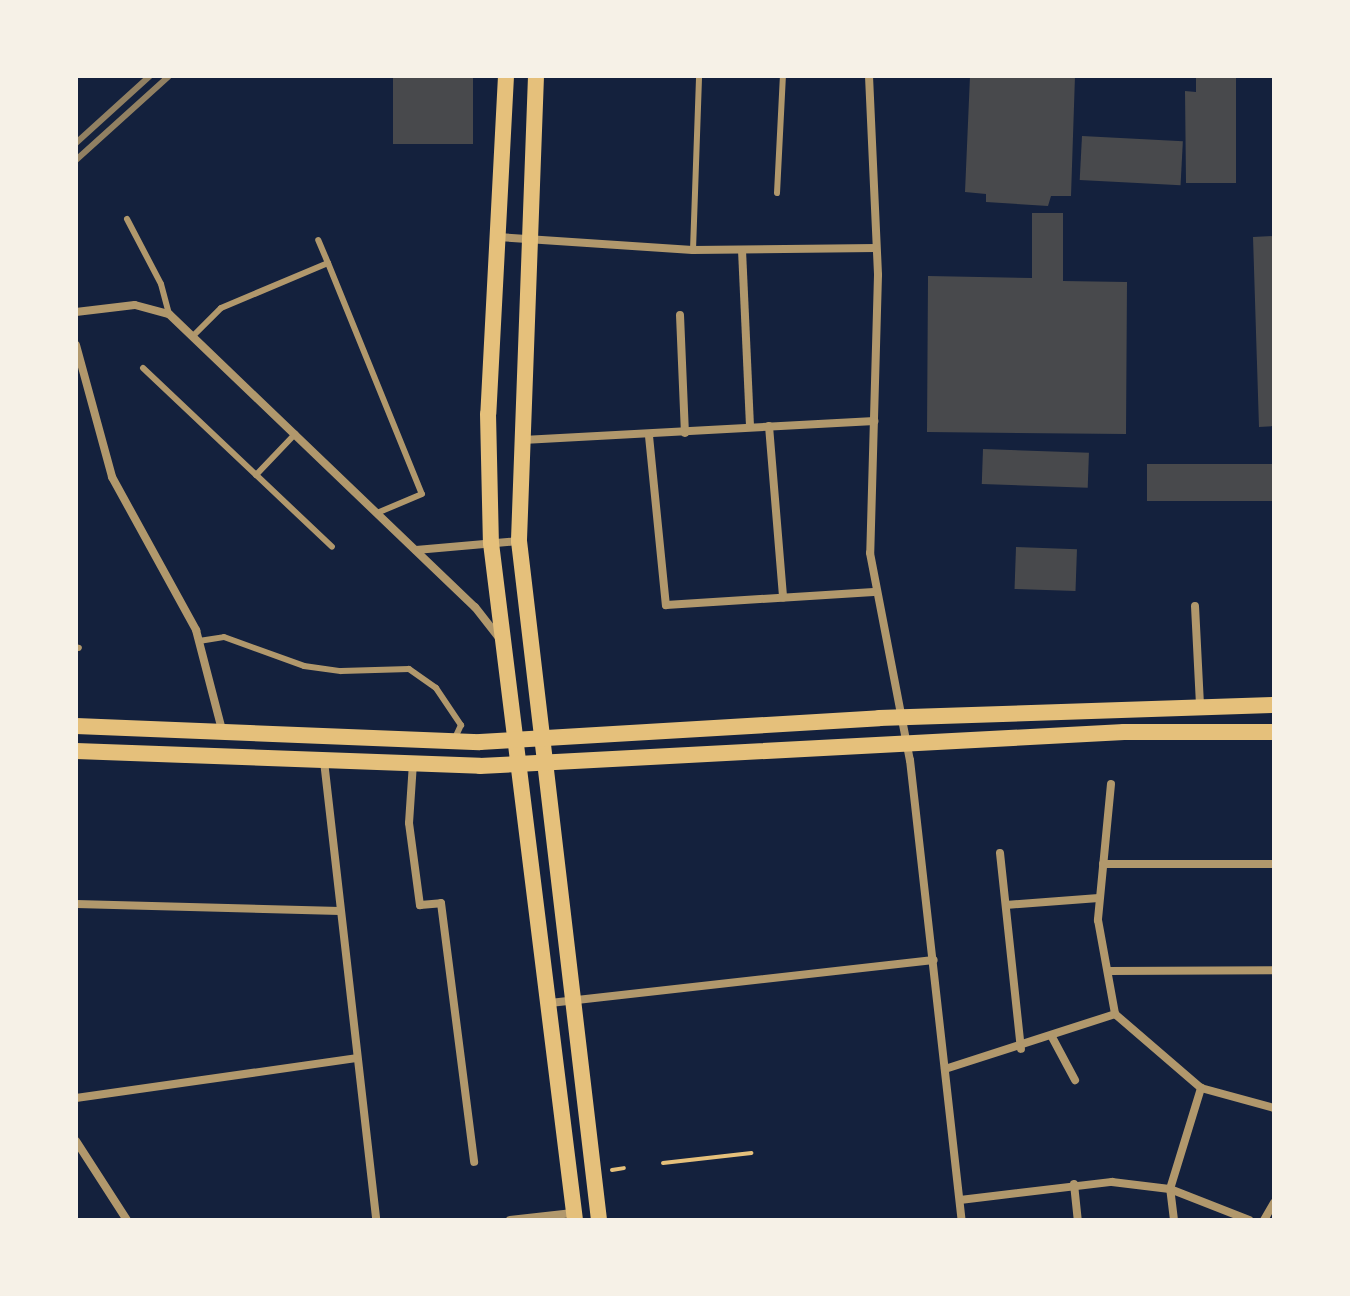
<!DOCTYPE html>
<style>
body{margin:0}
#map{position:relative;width:1350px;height:1296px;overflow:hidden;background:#14213d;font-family:"Open Sans",sans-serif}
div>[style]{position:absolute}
.building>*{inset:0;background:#48494c;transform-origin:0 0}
.path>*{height:4px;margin:-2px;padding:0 2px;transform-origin:2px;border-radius:2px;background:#e5c07b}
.service>*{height:6px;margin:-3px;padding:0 3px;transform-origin:3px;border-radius:3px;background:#b1986c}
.minor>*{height:8px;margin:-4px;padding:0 4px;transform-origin:4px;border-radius:4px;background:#b1986c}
.secondary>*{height:16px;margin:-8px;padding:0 8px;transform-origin:8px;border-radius:8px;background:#e5c07b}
.rail>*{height:6px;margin:-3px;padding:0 3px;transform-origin:3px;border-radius:3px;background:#918062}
span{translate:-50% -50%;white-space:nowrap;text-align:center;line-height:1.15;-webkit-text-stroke:8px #f6f1e7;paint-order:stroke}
.frame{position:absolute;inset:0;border:78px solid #f6f1e7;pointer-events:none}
</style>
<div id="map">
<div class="building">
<div style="left:393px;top:76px;width:80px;height:68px"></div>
<div style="clip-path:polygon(970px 76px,1075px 76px,1071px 196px,1051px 196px,1048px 206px,986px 202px,986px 194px,965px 192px)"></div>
<div style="clip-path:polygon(1207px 76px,1236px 76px,1236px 183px,1186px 183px,1185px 91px,1196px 92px,1196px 77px)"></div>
<div style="left:1082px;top:136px;width:101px;height:44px;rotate:3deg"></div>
<div style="clip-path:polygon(1032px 213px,1063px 213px,1063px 281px,1127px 282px,1126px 434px,927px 432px,928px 276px,1032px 278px)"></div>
<div style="clip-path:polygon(1274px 236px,1274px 426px,1259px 427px,1253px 237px)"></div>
<div style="left:983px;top:449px;width:106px;height:35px;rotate:2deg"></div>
<div style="left:1274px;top:464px;width:37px;height:127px;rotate:90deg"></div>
<div style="left:1016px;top:547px;width:61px;height:42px;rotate:2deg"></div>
</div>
<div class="path">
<div style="left:663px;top:1163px;width:89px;rotate:-6.5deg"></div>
<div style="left:612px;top:1170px;width:12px;rotate:-9deg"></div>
</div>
<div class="service">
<div style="left:777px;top:193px;width:117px;rotate:-87.1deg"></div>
<div style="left:127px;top:219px;width:73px;rotate:62.4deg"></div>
<div style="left:161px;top:284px;width:31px;rotate:75deg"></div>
<div style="left:693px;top:250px;width:174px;rotate:-88deg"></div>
<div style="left:328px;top:263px;width:249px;rotate:67.9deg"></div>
<div style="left:422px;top:494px;width:49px;rotate:157.1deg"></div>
<div style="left:194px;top:335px;width:38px;rotate:-45deg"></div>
<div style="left:221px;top:308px;width:116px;rotate:-22.8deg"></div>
<div style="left:328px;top:263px;width:25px;rotate:-113deg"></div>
<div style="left:143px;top:368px;width:260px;rotate:43.4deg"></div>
<div style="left:256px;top:475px;width:57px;rotate:-46.4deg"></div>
<div style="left:199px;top:641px;width:25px;rotate:-9deg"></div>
<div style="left:224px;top:637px;width:85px;rotate:19.9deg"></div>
<div style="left:304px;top:666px;width:37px;rotate:8deg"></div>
<div style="left:341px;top:671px;width:68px;rotate:-1.7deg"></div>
<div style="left:409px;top:669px;width:33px;rotate:35deg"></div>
<div style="left:436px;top:688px;width:45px;rotate:56deg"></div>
<div style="left:461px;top:725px;width:14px;rotate:115deg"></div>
<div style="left:76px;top:647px;width:3px;rotate:18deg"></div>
</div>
<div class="minor">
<div style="left:869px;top:76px;width:199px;rotate:87.4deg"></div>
<div style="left:878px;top:275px;width:278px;rotate:91.6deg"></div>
<div style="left:870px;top:553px;width:211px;rotate:79.1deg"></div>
<div style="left:910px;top:760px;width:463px;rotate:83.6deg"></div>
<div style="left:498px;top:237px;width:195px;rotate:3.8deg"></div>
<div style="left:693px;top:250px;width:183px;rotate:-0.6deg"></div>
<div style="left:742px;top:250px;width:175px;rotate:87.4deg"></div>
<div style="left:76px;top:312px;width:59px;rotate:-6.8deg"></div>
<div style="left:135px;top:305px;width:35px;rotate:15deg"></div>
<div style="left:169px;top:314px;width:424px;rotate:43.8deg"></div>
<div style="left:475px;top:607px;width:39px;rotate:52deg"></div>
<div style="left:680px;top:315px;width:118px;rotate:87.6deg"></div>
<div style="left:76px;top:345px;width:137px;rotate:74.7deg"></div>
<div style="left:112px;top:477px;width:175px;rotate:61.2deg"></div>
<div style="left:196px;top:630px;width:103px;rotate:75.4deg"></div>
<div style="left:769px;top:426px;width:172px;rotate:85.3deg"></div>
<div style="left:649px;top:436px;width:170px;rotate:84.3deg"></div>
<div style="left:666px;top:605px;width:208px;rotate:-3.6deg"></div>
<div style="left:523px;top:440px;width:352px;rotate:-3.1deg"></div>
<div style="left:416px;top:550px;width:103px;rotate:-5deg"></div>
<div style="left:1195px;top:606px;width:99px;rotate:87.1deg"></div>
<div style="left:324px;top:761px;width:462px;rotate:83.5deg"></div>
<div style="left:413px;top:763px;width:60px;rotate:93.8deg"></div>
<div style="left:409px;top:823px;width:83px;rotate:82.4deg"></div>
<div style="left:420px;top:905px;width:21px;rotate:-5deg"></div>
<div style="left:441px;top:903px;width:261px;rotate:82.7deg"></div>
<div style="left:1111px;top:784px;width:137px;rotate:95.5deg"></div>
<div style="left:1098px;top:920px;width:96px;rotate:79.7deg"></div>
<div style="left:1000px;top:853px;width:197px;rotate:83.9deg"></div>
<div style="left:1103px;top:864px;width:171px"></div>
<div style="left:76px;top:904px;width:264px;rotate:1.5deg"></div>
<div style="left:1006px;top:905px;width:93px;rotate:-4.3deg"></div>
<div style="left:1108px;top:971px;width:166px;rotate:-0.3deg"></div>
<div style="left:550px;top:1003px;width:386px;rotate:-6.4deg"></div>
<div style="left:1115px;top:1014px;width:113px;rotate:40.7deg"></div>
<div style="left:1201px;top:1088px;width:76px;rotate:15.3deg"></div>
<div style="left:1052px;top:1037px;width:49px;rotate:61.9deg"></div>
<div style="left:945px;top:1069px;width:179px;rotate:-17.9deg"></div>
<div style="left:76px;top:1098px;width:283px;rotate:-8.1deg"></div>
<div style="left:76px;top:1141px;width:94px;rotate:57.2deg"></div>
<div style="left:1074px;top:1184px;width:36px;rotate:84deg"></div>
<div style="left:960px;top:1200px;width:153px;rotate:-6.8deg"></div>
<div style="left:1112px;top:1182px;width:58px;rotate:6.9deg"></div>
<div style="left:1170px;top:1189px;width:85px;rotate:21.4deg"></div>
<div style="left:510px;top:1220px;width:63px;rotate:-6.3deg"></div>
<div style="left:1174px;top:1220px;width:31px;rotate:-97deg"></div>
<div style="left:1170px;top:1189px;width:106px;rotate:-72.9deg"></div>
<div style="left:1264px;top:1220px;width:20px;rotate:-60deg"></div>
</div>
<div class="secondary">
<div style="left:506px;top:76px;width:338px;rotate:93deg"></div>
<div style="left:488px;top:414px;width:129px;rotate:88.7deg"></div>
<div style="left:491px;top:543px;width:682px;rotate:82.93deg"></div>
<div style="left:536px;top:76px;width:465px;rotate:92.1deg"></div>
<div style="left:519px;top:541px;width:684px;rotate:83.28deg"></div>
<div style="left:76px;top:726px;width:404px;rotate:2.3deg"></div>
<div style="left:480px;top:742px;width:400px;rotate:-3.4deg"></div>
<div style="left:879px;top:718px;width:395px;rotate:-1.9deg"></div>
<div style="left:76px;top:751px;width:404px;rotate:2.1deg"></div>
<div style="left:480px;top:766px;width:645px;rotate:-3.02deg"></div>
<div style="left:1124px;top:732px;width:150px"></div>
</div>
<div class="rail">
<div style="left:76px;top:143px;width:100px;rotate:-42.2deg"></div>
<div style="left:76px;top:160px;width:125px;rotate:-42.1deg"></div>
</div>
<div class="frame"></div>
</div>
